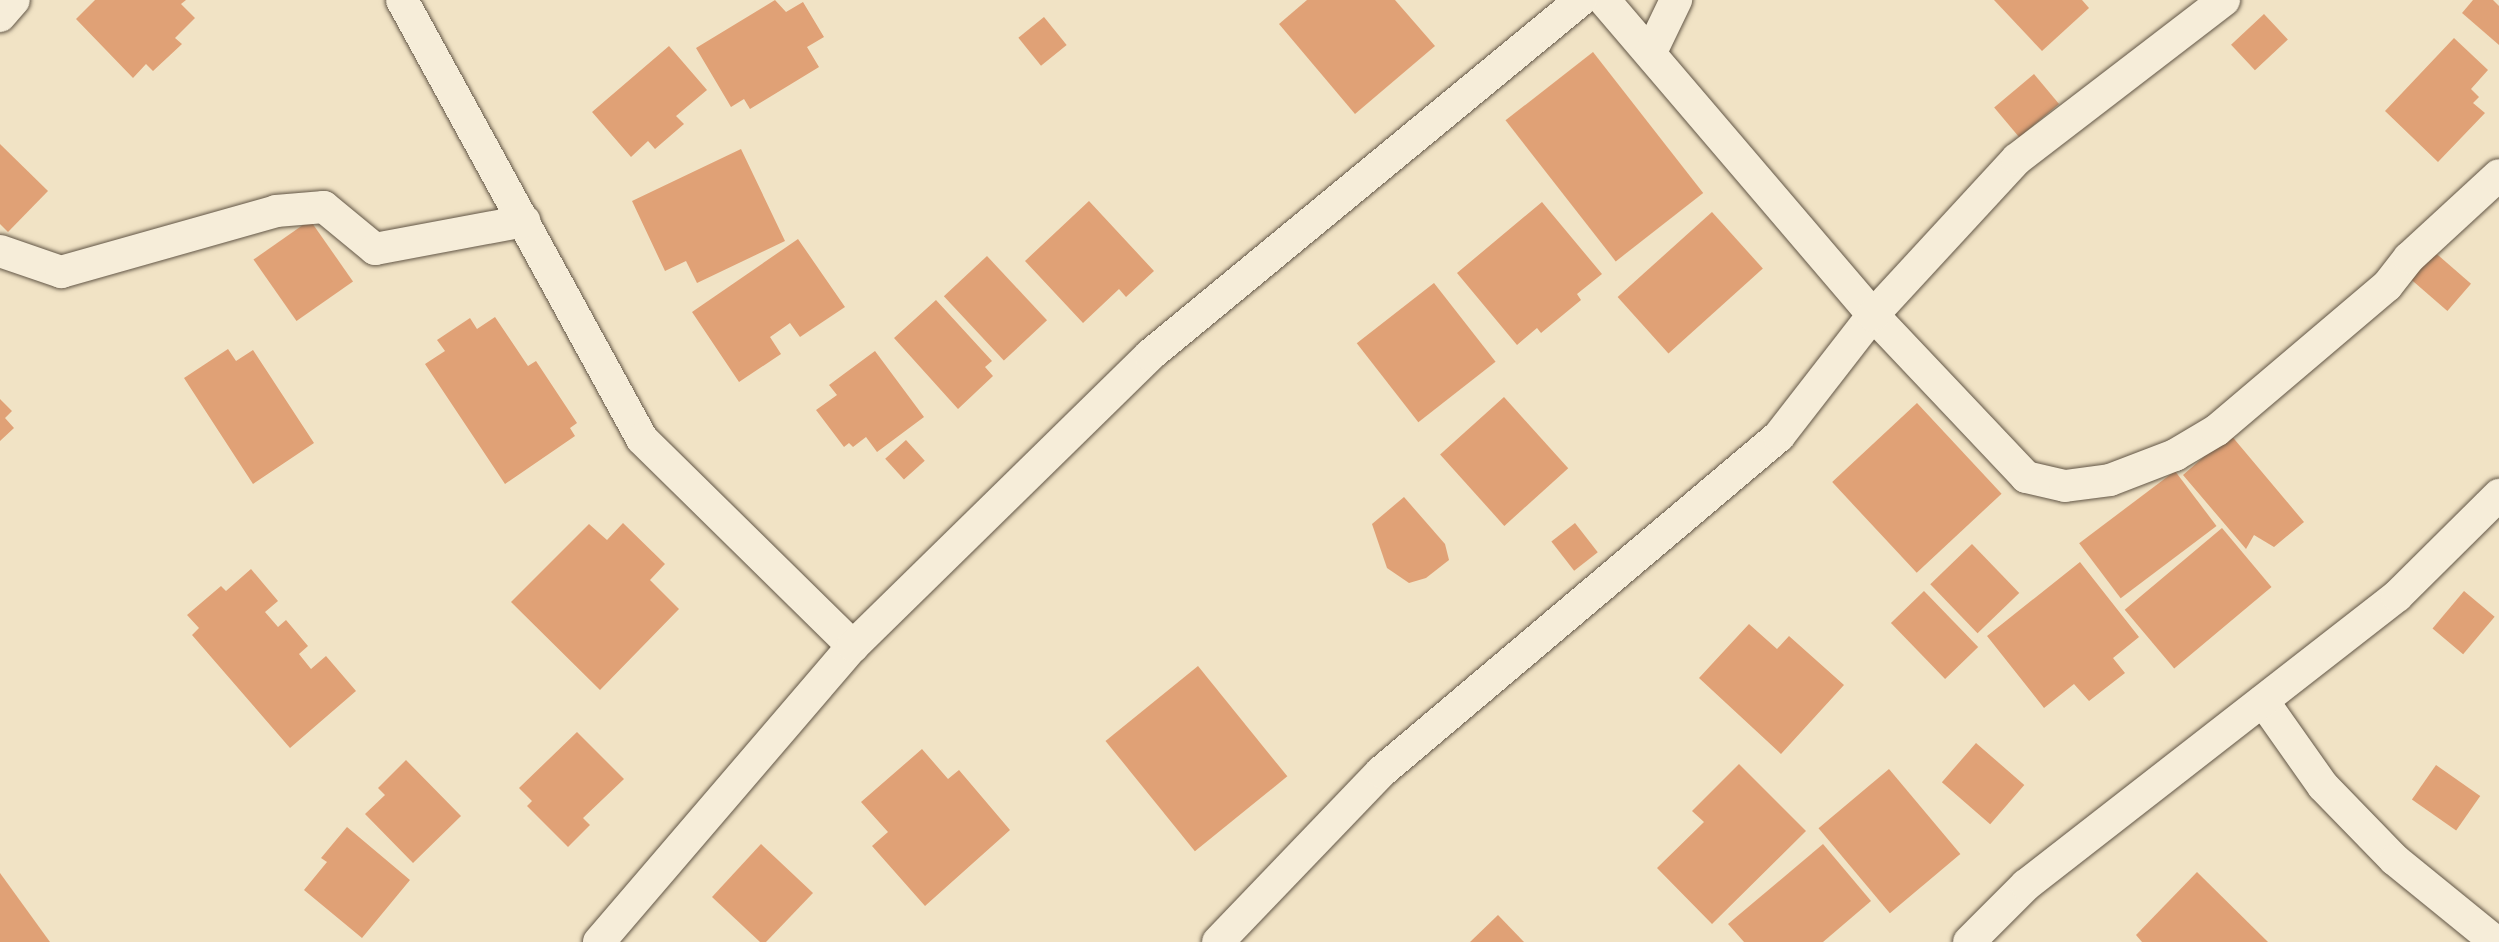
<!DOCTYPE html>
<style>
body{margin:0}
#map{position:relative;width:2499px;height:942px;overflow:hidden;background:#f1e3c5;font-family:Cardo,serif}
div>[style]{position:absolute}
.building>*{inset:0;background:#e0a176;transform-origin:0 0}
.roads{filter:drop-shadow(0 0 2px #625646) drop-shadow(0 0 2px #625646)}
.street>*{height:32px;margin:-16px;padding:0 16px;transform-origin:16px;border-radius:16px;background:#f6edd9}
span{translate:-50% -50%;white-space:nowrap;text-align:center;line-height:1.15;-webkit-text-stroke:9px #f6edd9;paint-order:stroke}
</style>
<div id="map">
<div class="building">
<div style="clip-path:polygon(95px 0,186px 0,181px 4px,195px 18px,175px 38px,182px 44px,153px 71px,146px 64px,133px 78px,76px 19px)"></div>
<div style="clip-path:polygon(775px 0,786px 12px,803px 2px,824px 37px,807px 47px,819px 67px,750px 109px,744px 99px,731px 107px,696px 48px)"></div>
<div style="clip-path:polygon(1307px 0,1395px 0,1435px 46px,1355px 114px,1279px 24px)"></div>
<div style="clip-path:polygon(1994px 0,2082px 0,2089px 8px,2042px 51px)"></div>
<div style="clip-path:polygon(2473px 0,2493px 0,2499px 6px,2499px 45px,2462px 13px)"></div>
<div style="left:2264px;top:14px;width:35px;height:45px;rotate:47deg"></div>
<div style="left:1044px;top:17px;width:36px;height:33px;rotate:51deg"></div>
<div style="clip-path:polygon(2454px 38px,2488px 70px,2471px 89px,2479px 97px,2473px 103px,2485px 113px,2438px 162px,2385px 111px)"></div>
<div style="clip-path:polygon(669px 46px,707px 90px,676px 116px,684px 124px,655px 149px,648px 141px,631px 157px,592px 112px)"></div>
<div style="left:1593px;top:52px;width:179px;height:111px;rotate:52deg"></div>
<div style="left:2034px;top:74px;width:39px;height:52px;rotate:50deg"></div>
<div style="clip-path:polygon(0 144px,48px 191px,8px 232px,0 224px)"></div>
<div style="clip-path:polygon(741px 149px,785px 241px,697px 283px,686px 261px,665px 271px,632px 201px)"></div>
<div style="clip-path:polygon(1089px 201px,1154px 271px,1126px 297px,1119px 289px,1083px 323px,1025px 261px)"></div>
<div style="clip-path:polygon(1542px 202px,1602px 274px,1577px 294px,1581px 300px,1541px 333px,1537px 328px,1517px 345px,1457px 273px)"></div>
<div style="left:1712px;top:212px;width:76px;height:127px;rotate:48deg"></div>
<div style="left:310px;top:220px;width:75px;height:69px;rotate:55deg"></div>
<div style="clip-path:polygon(798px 239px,845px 307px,800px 337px,790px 323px,770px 337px,781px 354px,739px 382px,692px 312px)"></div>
<div style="left:2431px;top:249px;width:53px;height:36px;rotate:41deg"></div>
<div style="left:987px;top:256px;width:88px;height:59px;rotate:47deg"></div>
<div style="left:1434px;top:283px;width:100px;height:98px;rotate:52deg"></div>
<div style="clip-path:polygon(936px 300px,992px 361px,985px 367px,993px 376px,958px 409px,894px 338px)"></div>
<div style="clip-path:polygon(495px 317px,528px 366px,536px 361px,577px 423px,570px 428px,575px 436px,505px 484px,425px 364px,445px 351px,437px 340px,470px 318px,477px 329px)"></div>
<div style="clip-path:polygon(228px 349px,236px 361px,253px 350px,314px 443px,253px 484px,184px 378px)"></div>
<div style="clip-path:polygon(875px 351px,924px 417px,877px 452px,866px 437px,853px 447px,849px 443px,844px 447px,816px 410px,837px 395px,829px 385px)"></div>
<div style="left:1504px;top:397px;width:96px;height:86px;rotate:48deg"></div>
<div style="clip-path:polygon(0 399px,12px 411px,5px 418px,14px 428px,0 441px)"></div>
<div style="left:1917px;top:403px;width:124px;height:116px;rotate:47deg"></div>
<div style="clip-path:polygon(2230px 434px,2304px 522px,2274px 547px,2254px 535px,2246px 549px,2183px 475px)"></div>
<div style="left:906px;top:440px;width:28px;height:28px;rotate:48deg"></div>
<div style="left:2175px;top:471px;width:69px;height:120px;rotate:53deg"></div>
<div style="clip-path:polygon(1404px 497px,1445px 544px,1449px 560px,1426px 578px,1409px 583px,1387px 568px,1372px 524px)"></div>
<div style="clip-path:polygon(623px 523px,665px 564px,650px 580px,679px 609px,600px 690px,511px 602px,589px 524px,607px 540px)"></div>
<div style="left:1575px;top:523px;width:37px;height:30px;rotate:52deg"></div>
<div style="left:2222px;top:528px;width:77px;height:127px;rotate:50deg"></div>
<div style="left:1972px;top:544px;width:68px;height:58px;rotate:46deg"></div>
<div style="clip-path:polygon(2080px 562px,2139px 637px,2113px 658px,2125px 673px,2089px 701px,2074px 684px,2044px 708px,1987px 636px)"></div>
<div style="clip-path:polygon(251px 569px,278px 601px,265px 612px,278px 627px,286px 620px,308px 646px,299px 654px,311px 669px,326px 656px,356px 691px,290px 748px,192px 635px,199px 628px,187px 615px,221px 586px,226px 591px)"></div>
<div style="left:1924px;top:591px;width:78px;height:46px;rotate:46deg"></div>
<div style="left:2464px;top:591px;width:40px;height:49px;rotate:40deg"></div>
<div style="clip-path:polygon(1749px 624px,1777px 649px,1789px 636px,1844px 685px,1781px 754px,1699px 678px)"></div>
<div style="left:1198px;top:666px;width:142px;height:119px;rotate:51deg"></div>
<div style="clip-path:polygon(577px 732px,624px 779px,583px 818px,590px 825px,568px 847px,527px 806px,532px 801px,519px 788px)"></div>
<div style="left:1976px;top:743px;width:64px;height:52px;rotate:41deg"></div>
<div style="clip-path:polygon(922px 749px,948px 779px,959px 770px,1010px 830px,925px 906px,872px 846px,888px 832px,861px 802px)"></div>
<div style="clip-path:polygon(406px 760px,461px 816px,413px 863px,365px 814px,385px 795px,378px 788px)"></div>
<div style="clip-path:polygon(1739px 764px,1806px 831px,1712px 924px,1657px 868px,1704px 822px,1692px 811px)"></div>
<div style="left:2436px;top:765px;width:54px;height:42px;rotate:35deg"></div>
<div style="left:1889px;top:769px;width:111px;height:92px;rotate:50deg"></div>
<div style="clip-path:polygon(347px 827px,410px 880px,362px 938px,304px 890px,327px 862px,321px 858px)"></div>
<div style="clip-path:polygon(761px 844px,813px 893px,766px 942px,760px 942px,712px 897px)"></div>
<div style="clip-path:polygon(1823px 844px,1871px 901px,1823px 942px,1744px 942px,1728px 924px)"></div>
<div style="clip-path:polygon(2197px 872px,2268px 942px,2142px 942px,2136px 935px)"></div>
<div style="clip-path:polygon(0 873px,50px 942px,0 942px)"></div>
<div style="clip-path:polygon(1498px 915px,1524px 942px,1470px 942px)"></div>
</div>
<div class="roads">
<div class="street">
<div style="left:402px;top:0;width:500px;rotate:61.33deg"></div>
<div style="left:642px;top:439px;width:296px;rotate:44.5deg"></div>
<div style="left:1604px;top:0;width:414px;rotate:49.5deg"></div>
<div style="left:1873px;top:315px;width:223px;rotate:46.6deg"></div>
<div style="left:2026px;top:477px;width:40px;rotate:13deg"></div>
<div style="left:2065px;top:486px;width:45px;rotate:-7.6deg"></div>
<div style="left:2110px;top:480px;width:70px;rotate:-21deg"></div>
<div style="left:2175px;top:455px;width:49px;rotate:-30.8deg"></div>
<div style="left:2217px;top:430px;width:223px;rotate:-40.3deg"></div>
<div style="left:2387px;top:286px;width:36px;rotate:-52deg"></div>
<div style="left:2409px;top:258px;width:122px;rotate:-42.7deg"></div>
<div style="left:0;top:16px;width:21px;rotate:-49deg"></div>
<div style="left:1651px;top:52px;width:58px;rotate:-64.3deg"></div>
<div style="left:0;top:251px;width:65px;rotate:19deg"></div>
<div style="left:61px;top:272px;width:223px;rotate:-15.8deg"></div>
<div style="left:276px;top:211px;width:48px;rotate:-4.8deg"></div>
<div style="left:324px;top:207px;width:66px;rotate:39.5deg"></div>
<div style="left:375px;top:249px;width:152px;rotate:-10.6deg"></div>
<div style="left:2263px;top:701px;width:104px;rotate:54.8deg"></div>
<div style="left:2323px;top:786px;width:103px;rotate:45.8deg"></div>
<div style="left:2395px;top:860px;width:130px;rotate:39.1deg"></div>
<div style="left:599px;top:942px;width:390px;rotate:-49.4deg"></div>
<div style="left:853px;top:646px;width:416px;rotate:-44.4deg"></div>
<div style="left:1150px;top:355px;width:558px;rotate:-39.48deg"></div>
<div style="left:1218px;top:942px;width:236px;rotate:-46.2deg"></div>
<div style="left:1381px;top:772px;width:521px;rotate:-40.17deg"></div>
<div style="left:1779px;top:436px;width:153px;rotate:-52.2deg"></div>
<div style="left:1873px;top:315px;width:212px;rotate:-47.3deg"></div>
<div style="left:2017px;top:159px;width:261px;rotate:-37.5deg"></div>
<div style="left:1969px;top:942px;width:81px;rotate:-45deg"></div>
<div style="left:2026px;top:885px;width:470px;rotate:-37.9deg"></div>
<div style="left:2397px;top:596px;width:144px;rotate:-44.7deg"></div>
</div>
</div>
</div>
